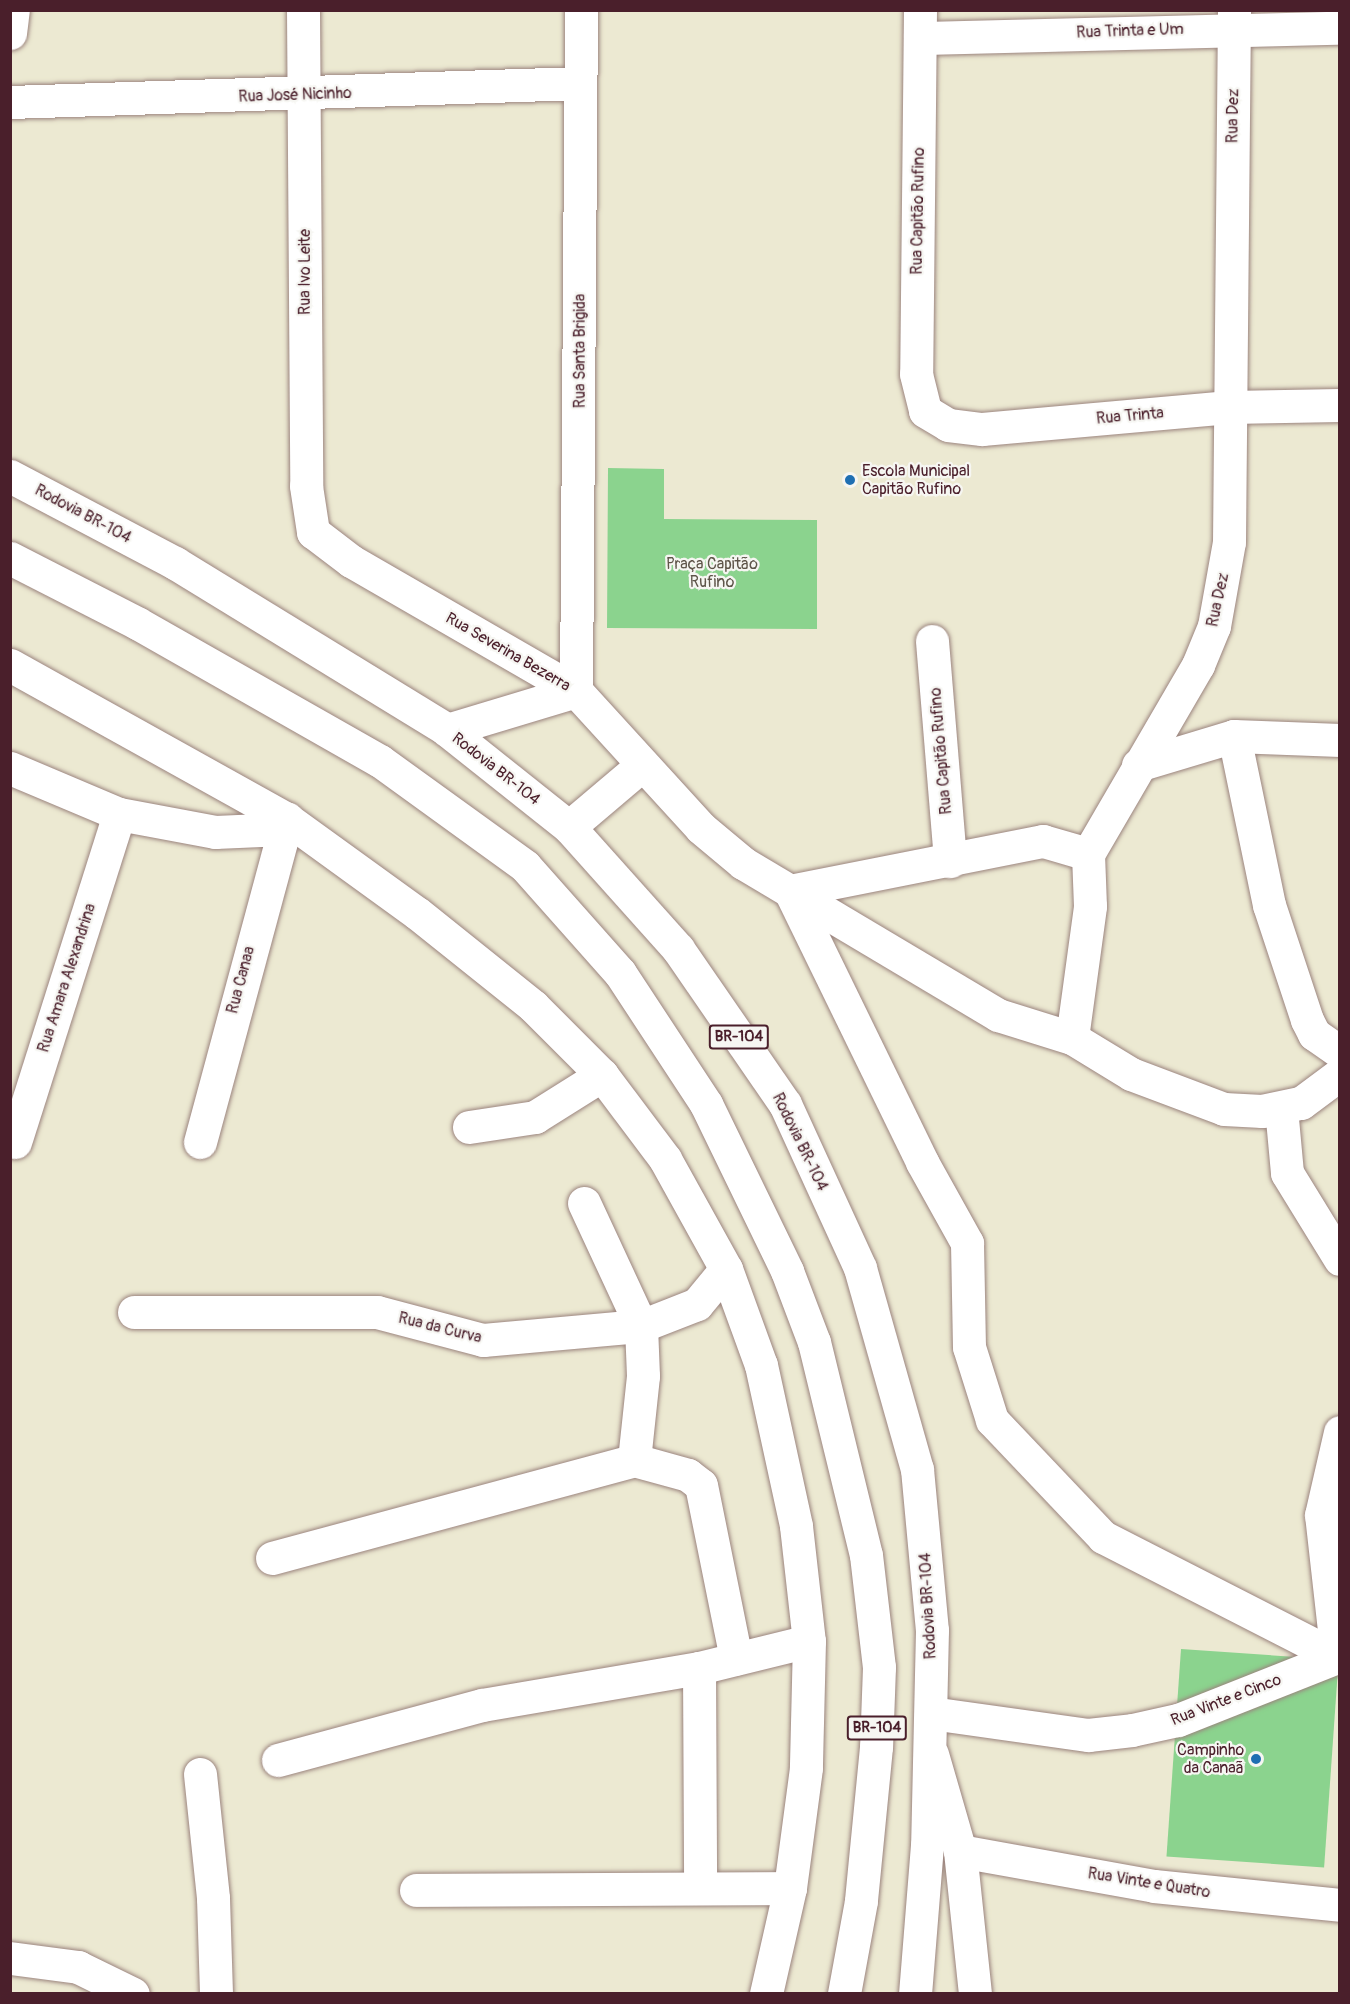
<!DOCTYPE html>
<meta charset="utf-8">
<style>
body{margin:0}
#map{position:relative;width:1350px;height:2004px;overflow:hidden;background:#ece9d2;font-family:Pangolin,sans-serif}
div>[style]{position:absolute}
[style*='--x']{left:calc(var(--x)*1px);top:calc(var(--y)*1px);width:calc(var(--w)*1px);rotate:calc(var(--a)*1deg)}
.green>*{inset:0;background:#8bd38e;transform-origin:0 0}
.roads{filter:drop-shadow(0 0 2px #9b847e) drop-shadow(0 0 2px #9b847e)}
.street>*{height:33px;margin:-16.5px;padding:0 16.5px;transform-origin:16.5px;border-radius:16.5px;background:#fff}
.highway>*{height:33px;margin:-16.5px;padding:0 16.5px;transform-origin:16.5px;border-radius:16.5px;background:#fff}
.dots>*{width:16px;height:16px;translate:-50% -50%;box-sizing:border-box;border:3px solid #f6f6f2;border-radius:50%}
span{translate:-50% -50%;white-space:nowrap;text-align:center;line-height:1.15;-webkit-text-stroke:4.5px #f6f6f2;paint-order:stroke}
.shield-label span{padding:2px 4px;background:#f6f6f2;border:2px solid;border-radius:4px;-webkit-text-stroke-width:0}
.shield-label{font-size:15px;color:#4a1f2b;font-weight:700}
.street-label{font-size:16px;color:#4a1f2b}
.poi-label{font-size:16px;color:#4a1f2b}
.left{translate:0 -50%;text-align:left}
.right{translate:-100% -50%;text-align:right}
.park-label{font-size:16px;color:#5e5549}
.frame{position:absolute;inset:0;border:12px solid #4a1f2b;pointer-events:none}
</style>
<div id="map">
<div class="green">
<div style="clip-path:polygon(608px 468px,664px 469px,664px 519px,817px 520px,817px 629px,607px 628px)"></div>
<div style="left:1181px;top:1649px;width:158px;height:208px;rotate:4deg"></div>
</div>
<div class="roads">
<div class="street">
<div style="--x:303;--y:10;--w:476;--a:89.6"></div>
<div style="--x:306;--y:486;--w:47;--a:81.3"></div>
<div style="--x:313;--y:532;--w:48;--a:37.3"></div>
<div style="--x:351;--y:561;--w:260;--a:30"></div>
<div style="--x:576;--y:691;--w:185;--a:47.6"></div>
<div style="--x:701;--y:828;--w:55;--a:39.8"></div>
<div style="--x:743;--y:863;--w:297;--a:30.8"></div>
<div style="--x:998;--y:1015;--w:77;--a:17.3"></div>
<div style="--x:1072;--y:1038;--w:69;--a:31.4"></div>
<div style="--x:1131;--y:1074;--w:99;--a:20.6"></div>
<div style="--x:1224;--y:1109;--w:38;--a:3"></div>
<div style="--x:1262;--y:1111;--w:40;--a:-12"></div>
<div style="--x:1301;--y:1103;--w:49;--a:-36.6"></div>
<div style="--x:920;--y:10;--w:364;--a:90.6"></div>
<div style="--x:916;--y:374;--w:38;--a:76"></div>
<div style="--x:925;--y:411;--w:27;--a:31"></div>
<div style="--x:948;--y:425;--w:34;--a:7"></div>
<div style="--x:982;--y:429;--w:248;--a:-5.1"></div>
<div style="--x:1229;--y:407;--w:111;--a:-1"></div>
<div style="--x:10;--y:33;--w:23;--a:-83"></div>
<div style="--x:920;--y:38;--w:420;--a:-1.4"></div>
<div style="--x:10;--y:102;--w:570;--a:-1.91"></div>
<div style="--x:932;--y:641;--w:221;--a:85.3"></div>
<div style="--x:447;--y:730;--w:135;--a:-16.8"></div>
<div style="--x:576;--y:691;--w:681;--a:-89.58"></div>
<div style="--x:1234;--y:736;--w:173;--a:78.3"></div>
<div style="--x:1269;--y:905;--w:121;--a:71.7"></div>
<div style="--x:1307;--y:1020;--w:16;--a:63"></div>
<div style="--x:1314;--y:1034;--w:32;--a:35"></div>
<div style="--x:1138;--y:765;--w:100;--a:-16.8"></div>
<div style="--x:1234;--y:736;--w:106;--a:2.2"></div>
<div style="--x:10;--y:768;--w:118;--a:22.9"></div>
<div style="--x:119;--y:814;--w:98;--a:10.6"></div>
<div style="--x:215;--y:832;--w:46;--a:-2.5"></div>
<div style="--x:261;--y:830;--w:28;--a:-23"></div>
<div style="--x:569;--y:827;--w:96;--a:-40.3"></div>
<div style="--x:790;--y:891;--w:258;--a:-11.2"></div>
<div style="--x:1043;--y:841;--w:47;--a:16.1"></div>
<div style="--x:1088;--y:854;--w:219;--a:-59.8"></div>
<div style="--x:1198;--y:665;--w:42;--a:-67.7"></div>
<div style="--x:1214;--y:626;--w:85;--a:-79.9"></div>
<div style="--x:1229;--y:542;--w:532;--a:-89.46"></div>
<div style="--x:790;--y:891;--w:301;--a:64"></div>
<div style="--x:922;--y:1162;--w:93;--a:60.9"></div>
<div style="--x:967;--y:1243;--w:104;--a:88.9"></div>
<div style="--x:969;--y:1347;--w:77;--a:72.5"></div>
<div style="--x:992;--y:1420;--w:161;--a:46.5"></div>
<div style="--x:1103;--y:1537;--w:263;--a:27.1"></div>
<div style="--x:1072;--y:1038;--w:133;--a:-82.2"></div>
<div style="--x:1090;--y:906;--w:52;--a:-92.2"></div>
<div style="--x:1281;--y:1108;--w:65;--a:84.7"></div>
<div style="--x:1287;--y:1173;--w:101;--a:58.4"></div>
<div style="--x:469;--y:1127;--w:67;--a:-8.6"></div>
<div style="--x:535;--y:1117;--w:79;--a:-32.1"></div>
<div style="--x:15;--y:1142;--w:344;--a:-72.4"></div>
<div style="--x:200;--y:1142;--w:335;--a:-74.9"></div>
<div style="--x:584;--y:1203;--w:136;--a:65.1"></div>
<div style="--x:641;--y:1326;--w:50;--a:87.7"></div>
<div style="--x:643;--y:1376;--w:84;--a:96.1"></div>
<div style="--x:634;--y:1460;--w:56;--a:15.5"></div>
<div style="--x:688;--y:1475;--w:16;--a:38"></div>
<div style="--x:701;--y:1485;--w:177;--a:78.6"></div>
<div style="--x:134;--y:1312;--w:243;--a:0"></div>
<div style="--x:377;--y:1312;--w:110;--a:14.8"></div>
<div style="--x:483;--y:1340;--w:159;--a:-5.1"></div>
<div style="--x:641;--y:1326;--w:60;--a:-21.4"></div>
<div style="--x:697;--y:1304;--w:45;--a:-50.4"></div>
<div style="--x:272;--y:1558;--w:375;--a:-15.1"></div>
<div style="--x:1337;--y:1657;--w:143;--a:-96.4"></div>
<div style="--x:1321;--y:1515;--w:85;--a:-77.1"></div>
<div style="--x:699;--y:1668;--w:220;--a:89.7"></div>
<div style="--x:931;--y:1713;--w:159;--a:8"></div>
<div style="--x:1088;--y:1735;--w:44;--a:-6.5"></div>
<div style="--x:1132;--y:1730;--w:47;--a:-12.3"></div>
<div style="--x:1178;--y:1720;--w:174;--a:-21.6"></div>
<div style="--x:932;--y:1754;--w:101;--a:73.9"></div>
<div style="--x:960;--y:1851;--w:144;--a:84"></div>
<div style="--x:278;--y:1760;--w:211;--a:-15.1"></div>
<div style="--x:482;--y:1705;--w:220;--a:-9.7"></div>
<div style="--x:699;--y:1668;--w:113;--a:-13.8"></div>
<div style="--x:200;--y:1774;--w:125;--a:84"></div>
<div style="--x:213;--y:1898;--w:96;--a:88.2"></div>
<div style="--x:960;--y:1851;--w:197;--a:10.2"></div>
<div style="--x:1154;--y:1886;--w:187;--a:5.8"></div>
<div style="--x:416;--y:1890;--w:374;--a:-0.3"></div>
<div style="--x:10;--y:1958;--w:69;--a:7.5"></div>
<div style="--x:78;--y:1967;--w:61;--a:26.1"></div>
</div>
<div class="highway">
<div style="--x:10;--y:476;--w:187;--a:27.8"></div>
<div style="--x:175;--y:563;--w:319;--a:31.5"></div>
<div style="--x:447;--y:730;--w:156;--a:38.5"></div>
<div style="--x:569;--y:827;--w:164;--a:48.2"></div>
<div style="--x:678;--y:949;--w:188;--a:55.4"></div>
<div style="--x:785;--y:1104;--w:180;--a:65.4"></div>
<div style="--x:860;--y:1268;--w:209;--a:74.2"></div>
<div style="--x:917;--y:1469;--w:162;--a:84.7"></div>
<div style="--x:932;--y:1630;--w:215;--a:91.3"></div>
<div style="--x:927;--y:1845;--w:149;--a:94.6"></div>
<div style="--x:10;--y:558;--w:143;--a:27.1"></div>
<div style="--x:137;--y:623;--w:279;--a:29.6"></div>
<div style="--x:380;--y:761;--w:179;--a:35.9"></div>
<div style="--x:525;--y:866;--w:143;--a:48.4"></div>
<div style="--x:620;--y:973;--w:157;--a:56.7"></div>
<div style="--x:706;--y:1104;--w:186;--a:64.1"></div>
<div style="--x:787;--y:1271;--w:76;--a:69.2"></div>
<div style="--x:814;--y:1342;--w:219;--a:76.3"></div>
<div style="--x:866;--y:1555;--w:113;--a:83.4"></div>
<div style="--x:879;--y:1667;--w:80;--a:92.1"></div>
<div style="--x:876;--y:1747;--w:155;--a:95.6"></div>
<div style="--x:861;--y:1901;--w:95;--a:100.4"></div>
<div style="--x:10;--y:665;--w:317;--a:29.1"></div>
<div style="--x:287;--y:819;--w:160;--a:35.9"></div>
<div style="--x:417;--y:913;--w:149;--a:38.7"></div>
<div style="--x:533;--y:1006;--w:98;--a:45"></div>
<div style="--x:602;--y:1075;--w:105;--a:53.1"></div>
<div style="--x:665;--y:1159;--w:126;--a:61"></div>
<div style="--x:726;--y:1269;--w:102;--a:70"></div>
<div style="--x:761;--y:1365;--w:165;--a:77.7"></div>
<div style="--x:796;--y:1526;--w:116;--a:83.6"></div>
<div style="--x:809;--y:1641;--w:127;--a:91.4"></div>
<div style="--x:806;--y:1768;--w:121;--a:97.6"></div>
<div style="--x:790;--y:1888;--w:109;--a:102.8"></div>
</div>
</div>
<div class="dots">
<div style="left:850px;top:480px;background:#1f6fb2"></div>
<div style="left:1256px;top:1759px;background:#1f6fb2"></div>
</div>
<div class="shield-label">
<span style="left:739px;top:1037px">BR-104</span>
<span style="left:877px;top:1728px">BR-104</span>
</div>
<div class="street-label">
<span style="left:1130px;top:31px;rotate:-2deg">Rua Trinta e Um</span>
<span style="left:295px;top:95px;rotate:-2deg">Rua José Nicinho</span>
<span style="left:1233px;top:116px;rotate:-89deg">Rua Dez</span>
<span style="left:918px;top:211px;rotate:-89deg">Rua Capitão Rufino</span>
<span style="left:305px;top:272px;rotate:-90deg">Rua Ivo Leite</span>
<span style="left:580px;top:351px;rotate:-90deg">Rua Santa Brigida</span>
<span style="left:1130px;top:416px;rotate:-5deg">Rua Trinta</span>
<span style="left:83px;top:514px;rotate:28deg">Rodovia BR-104</span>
<span style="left:1218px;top:600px;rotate:-78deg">Rua Dez</span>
<span style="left:508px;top:652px;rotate:30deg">Rua Severina Bezerra</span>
<span style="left:941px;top:751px;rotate:-95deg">Rua Capitão Rufino</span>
<span style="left:496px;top:769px;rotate:38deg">Rodovia BR-104</span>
<span style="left:67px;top:978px;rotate:-72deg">Rua Amara Alexandrina</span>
<span style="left:241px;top:980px;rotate:-75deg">Rua Canaa</span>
<span style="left:800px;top:1142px;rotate:64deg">Rodovia BR-104</span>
<span style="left:440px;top:1328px;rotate:14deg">Rua da Curva</span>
<span style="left:928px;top:1606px;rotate:-93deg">Rodovia BR-104</span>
<span style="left:1226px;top:1700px;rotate:-21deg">Rua Vinte e Cinco</span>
<span style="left:1149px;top:1883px;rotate:9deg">Rua Vinte e Quatro</span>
</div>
<div class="poi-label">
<span class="left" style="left:862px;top:480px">Escola Municipal<br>Capitão Rufino</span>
<span class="right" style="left:1244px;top:1759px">Campinho<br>da Canaã</span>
</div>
<div class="park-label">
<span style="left:712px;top:573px">Praça Capitão<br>Rufino</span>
</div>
<div class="frame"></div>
</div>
